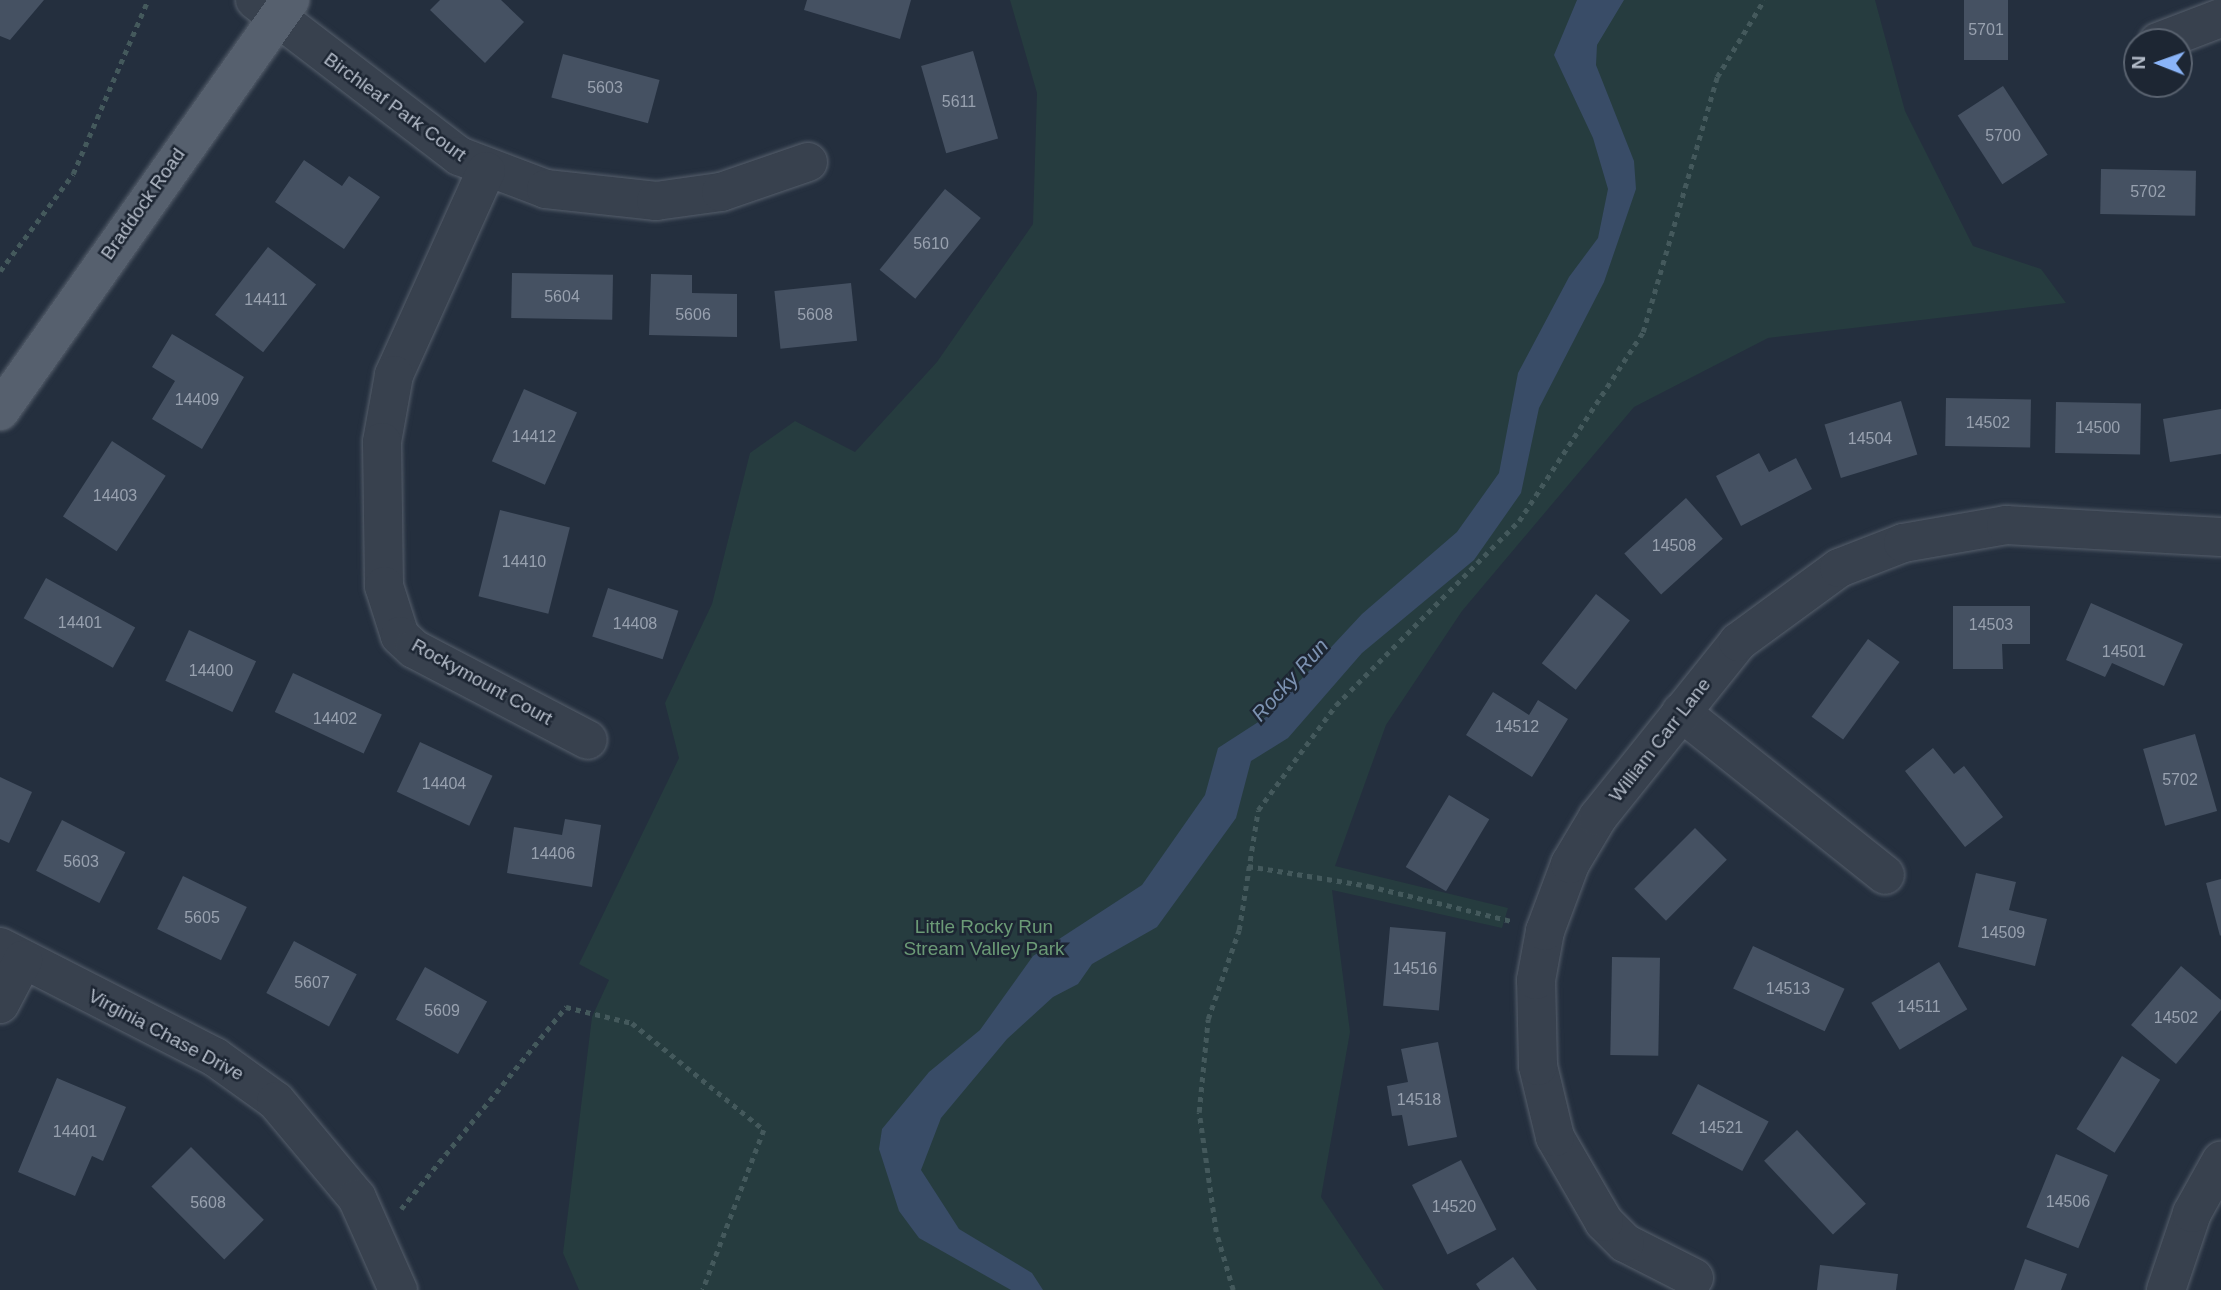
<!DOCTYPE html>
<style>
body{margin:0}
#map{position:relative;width:2221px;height:1290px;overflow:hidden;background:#242f3e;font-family:Arial,sans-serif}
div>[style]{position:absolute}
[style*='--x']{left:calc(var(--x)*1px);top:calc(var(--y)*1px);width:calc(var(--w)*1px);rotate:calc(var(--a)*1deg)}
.green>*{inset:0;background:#263c3f}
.water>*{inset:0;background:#394c67}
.building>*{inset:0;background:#455162;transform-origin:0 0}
.path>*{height:4.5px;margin-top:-2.25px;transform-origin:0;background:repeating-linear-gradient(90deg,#44595c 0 5px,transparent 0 10px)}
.roads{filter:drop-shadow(0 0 2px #565f6c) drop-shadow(0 0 2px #565f6c)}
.minor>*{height:38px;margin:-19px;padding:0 19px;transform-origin:19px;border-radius:19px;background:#38414e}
.major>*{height:38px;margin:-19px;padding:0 19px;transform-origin:19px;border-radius:19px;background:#56606e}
span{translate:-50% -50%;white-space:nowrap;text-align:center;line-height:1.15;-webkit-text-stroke:5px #1d2633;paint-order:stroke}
.number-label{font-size:16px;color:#98a1af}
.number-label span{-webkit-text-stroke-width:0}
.street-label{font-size:19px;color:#b4bcc9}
.park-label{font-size:19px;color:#6b9a76}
.water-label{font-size:21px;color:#7c92b1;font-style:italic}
.north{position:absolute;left:2123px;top:28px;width:70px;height:70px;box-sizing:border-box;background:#1d2633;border:2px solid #59626f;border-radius:50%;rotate:271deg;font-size:19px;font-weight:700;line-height:28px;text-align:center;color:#b4bcc9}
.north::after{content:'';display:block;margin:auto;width:24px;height:32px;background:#8ab4f8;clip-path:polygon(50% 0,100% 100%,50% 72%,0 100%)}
</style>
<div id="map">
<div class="green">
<div style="clip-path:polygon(1010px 0,1875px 0,1905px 111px,1973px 246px,2041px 269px,2066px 303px,1768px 338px,1634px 407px,1462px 611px,1386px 725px,1335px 866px,1508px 908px,1502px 928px,1332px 890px,1350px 1032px,1321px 1197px,1384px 1290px,579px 1290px,563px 1253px,592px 1017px,609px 980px,579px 964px,679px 758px,665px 703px,712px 604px,750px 453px,795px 421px,855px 452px,937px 362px,1033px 224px,1037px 93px)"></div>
</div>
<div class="water">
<div style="clip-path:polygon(1577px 0,1624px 0,1597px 45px,1596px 65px,1634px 161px,1636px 189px,1604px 282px,1539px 408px,1521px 493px,1474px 560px,1362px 653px,1288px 738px,1251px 761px,1236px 818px,1157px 927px,1092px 964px,1078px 984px,1053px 997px,1007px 1039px,941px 1118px,921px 1170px,959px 1229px,1032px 1273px,1043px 1290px,1011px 1290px,919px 1238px,899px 1211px,879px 1149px,882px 1129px,929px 1072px,980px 1030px,1033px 956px,1142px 885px,1205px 795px,1218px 748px,1266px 717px,1362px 614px,1457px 532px,1499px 473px,1518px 373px,1569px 277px,1598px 238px,1608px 189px,1593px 138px,1554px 55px)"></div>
</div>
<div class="building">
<div style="clip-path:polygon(0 0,44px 0,10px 40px,0 36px)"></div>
<div style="clip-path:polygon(440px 0,501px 0,524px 22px,485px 63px,430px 10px)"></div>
<div style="clip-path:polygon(807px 0,911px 0,900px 39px,804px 10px)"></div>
<div style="left:1964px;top:0;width:44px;height:60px"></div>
<div style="left:973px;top:51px;width:91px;height:54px;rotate:74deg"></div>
<div style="left:563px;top:54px;width:100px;height:45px;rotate:15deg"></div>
<div style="left:2003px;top:86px;width:82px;height:54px;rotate:57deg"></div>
<div style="clip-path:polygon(304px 160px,342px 186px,349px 176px,380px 197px,344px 249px,275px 202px)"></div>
<div style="left:2101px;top:169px;width:95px;height:45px;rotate:1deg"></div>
<div style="left:945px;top:189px;width:46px;height:104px;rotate:39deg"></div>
<div style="left:268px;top:247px;width:61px;height:86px;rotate:38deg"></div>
<div style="left:512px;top:273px;width:101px;height:45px;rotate:1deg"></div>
<div style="clip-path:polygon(651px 274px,692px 275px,692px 293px,737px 294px,737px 337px,649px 335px)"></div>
<div style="left:851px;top:283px;width:58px;height:77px;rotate:84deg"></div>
<div style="clip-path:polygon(172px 334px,244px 377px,202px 449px,152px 419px,175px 381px,152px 367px)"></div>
<div style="left:524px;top:389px;width:58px;height:79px;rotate:24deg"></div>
<div style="left:1946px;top:398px;width:85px;height:48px;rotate:1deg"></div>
<div style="left:1901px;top:401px;width:56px;height:80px;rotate:73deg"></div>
<div style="left:2056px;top:402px;width:85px;height:51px;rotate:1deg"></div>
<div style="clip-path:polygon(2221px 409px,2221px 454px,2170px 462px,2163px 419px)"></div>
<div style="left:112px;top:441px;width:64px;height:90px;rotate:33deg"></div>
<div style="clip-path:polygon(1759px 453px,1769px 472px,1796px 458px,1812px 489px,1741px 526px,1716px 476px)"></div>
<div style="left:1686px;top:498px;width:55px;height:83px;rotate:48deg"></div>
<div style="left:500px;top:510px;width:72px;height:89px;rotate:14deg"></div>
<div style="left:46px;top:578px;width:102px;height:46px;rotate:29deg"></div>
<div style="left:608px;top:588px;width:74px;height:51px;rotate:18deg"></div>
<div style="left:1596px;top:594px;width:43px;height:88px;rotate:38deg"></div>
<div style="clip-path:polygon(2091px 603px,2183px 644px,2164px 686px,2112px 663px,2105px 677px,2066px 660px)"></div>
<div style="clip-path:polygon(1953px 606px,2030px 606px,2030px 644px,2002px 644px,2003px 669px,1953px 669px)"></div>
<div style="left:189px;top:630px;width:74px;height:56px;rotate:25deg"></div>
<div style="left:1868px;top:639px;width:39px;height:96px;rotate:36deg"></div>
<div style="left:293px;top:673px;width:98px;height:43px;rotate:25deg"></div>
<div style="clip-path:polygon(1493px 692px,1529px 715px,1538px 700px,1568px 719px,1532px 777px,1466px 735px)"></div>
<div style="left:2195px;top:734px;width:80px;height:54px;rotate:74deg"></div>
<div style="left:420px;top:742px;width:80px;height:55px;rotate:25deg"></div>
<div style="clip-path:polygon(1933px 748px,1954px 774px,1964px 766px,2003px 817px,1965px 847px,1905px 771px)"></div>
<div style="clip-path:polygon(0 777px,32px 792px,9px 843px,0 839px)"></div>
<div style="left:1449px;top:795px;width:47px;height:84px;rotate:31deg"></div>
<div style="clip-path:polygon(565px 819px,601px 825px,592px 887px,507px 873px,514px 827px,562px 835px)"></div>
<div style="left:62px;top:820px;width:71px;height:57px;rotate:27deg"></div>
<div style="left:1695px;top:828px;width:45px;height:86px;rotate:45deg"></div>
<div style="clip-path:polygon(1976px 873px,2016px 882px,2009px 910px,2047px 919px,2035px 966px,1958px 947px)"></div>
<div style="left:183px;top:876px;width:71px;height:59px;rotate:26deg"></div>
<div style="clip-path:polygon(2221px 879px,2221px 935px,2220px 936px,2206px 883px)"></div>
<div style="left:1390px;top:927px;width:56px;height:79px;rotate:5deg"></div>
<div style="left:294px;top:941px;width:71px;height:59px;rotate:28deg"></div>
<div style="left:1753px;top:946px;width:101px;height:47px;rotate:25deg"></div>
<div style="left:1612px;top:957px;width:48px;height:98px;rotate:1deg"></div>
<div style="left:1939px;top:962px;width:55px;height:79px;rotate:59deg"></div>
<div style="clip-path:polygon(2181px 966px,2221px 1000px,2221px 1010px,2176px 1064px,2131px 1025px)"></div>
<div style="left:425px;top:967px;width:71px;height:60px;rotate:29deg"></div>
<div style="clip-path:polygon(1438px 1042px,1457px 1137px,1408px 1146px,1402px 1115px,1392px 1116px,1387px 1086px,1408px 1082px,1401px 1049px)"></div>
<div style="left:2122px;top:1056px;width:45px;height:86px;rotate:32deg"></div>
<div style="clip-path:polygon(57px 1078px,126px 1107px,103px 1161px,92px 1156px,75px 1196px,18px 1172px)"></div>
<div style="left:1698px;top:1084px;width:80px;height:56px;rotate:28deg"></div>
<div style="left:1797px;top:1130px;width:101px;height:45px;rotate:47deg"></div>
<div style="left:191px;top:1147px;width:103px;height:56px;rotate:45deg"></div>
<div style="left:2056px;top:1154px;width:56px;height:79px;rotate:22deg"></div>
<div style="left:1461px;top:1160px;width:78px;height:55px;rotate:63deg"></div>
<div style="clip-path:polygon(1513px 1257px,1537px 1290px,1480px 1290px,1476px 1284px)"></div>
<div style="clip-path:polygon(2025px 1259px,2067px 1274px,2061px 1290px,2014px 1290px)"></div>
<div style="clip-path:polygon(1820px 1265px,1898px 1274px,1896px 1290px,1817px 1290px)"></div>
</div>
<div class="path">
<div style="--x:0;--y:271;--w:121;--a:-53"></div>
<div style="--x:73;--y:174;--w:189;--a:-66.7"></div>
<div style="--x:1248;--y:866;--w:123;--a:9.4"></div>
<div style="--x:1369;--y:886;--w:146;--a:13.8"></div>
<div style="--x:401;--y:1209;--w:261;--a:-50.8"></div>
<div style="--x:566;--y:1007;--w:68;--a:13.6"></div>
<div style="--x:632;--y:1023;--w:170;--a:39"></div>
<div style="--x:764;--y:1130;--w:171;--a:110.9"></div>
<div style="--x:1233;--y:1290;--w:60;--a:-106.3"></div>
<div style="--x:1216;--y:1232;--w:121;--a:-98.1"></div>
<div style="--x:1199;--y:1112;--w:93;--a:-84.5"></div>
<div style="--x:1208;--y:1019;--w:94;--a:-70.8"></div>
<div style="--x:1239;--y:930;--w:121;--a:-81"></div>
<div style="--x:1258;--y:810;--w:131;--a:-53.4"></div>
<div style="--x:1336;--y:705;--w:260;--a:-45.2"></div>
<div style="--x:1519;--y:521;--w:226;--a:-56.7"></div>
<div style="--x:1643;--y:332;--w:266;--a:-73.8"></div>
<div style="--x:1717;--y:77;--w:90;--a:-58.6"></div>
</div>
<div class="roads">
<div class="minor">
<div style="--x:255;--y:0;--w:257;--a:37.4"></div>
<div style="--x:459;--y:156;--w:93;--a:20.8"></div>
<div style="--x:546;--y:189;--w:111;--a:6.2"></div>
<div style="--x:656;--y:201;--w:66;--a:-7.9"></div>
<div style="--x:721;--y:192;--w:92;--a:-19"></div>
<div style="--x:2158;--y:42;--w:67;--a:-20.9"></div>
<div style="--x:486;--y:171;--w:224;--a:114.3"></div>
<div style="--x:394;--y:375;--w:68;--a:100.2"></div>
<div style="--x:382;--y:442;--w:144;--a:89.2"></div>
<div style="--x:384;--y:586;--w:52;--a:72.3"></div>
<div style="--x:400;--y:636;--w:19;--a:43"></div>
<div style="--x:414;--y:649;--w:196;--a:27.6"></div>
<div style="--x:1681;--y:712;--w:261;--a:38.6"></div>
<div style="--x:0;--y:947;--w:242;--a:27.1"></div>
<div style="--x:215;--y:1057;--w:75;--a:35.8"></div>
<div style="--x:276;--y:1101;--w:126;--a:50.1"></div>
<div style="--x:357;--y:1198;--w:101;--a:66"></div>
<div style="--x:0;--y:1004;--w:50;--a:-62.4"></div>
<div style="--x:1694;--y:1278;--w:77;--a:-153.1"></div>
<div style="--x:1625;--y:1243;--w:30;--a:-135"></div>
<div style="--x:1604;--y:1222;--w:98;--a:-120"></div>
<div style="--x:1555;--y:1137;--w:73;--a:-103.5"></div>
<div style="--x:1538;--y:1066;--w:86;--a:-91.3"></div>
<div style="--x:1536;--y:980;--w:50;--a:-79.6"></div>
<div style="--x:1545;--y:931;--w:72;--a:-69.5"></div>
<div style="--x:1570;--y:864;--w:55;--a:-59.2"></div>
<div style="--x:1598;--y:817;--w:224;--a:-51.3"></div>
<div style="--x:1738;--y:642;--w:125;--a:-36.2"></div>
<div style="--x:1839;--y:568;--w:69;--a:-21.3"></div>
<div style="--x:1903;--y:543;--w:105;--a:-9.9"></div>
<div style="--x:2006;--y:525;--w:215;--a:3.2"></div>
<div style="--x:2166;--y:1290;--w:81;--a:-71.3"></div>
<div style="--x:2192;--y:1213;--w:60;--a:-60.9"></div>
</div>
<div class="major">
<div style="--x:0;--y:411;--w:503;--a:-54.79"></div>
</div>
</div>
<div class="number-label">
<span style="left:1986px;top:30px">5701</span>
<span style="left:605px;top:88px">5603</span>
<span style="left:959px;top:102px">5611</span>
<span style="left:2003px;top:136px">5700</span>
<span style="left:2148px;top:192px">5702</span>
<span style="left:931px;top:244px">5610</span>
<span style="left:562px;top:297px">5604</span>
<span style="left:266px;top:300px">14411</span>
<span style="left:693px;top:315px">5606</span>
<span style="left:815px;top:315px">5608</span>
<span style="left:197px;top:400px">14409</span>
<span style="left:1988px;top:423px">14502</span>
<span style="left:2098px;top:428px">14500</span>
<span style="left:534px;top:437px">14412</span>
<span style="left:1870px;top:439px">14504</span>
<span style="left:115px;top:496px">14403</span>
<span style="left:1674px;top:546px">14508</span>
<span style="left:524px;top:562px">14410</span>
<span style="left:80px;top:623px">14401</span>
<span style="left:635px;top:624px">14408</span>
<span style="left:1991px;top:625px">14503</span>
<span style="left:2124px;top:652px">14501</span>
<span style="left:211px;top:671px">14400</span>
<span style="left:335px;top:719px">14402</span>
<span style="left:1517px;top:727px">14512</span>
<span style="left:2180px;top:780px">5702</span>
<span style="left:444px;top:784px">14404</span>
<span style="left:553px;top:854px">14406</span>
<span style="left:81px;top:862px">5603</span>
<span style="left:202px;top:918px">5605</span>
<span style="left:2003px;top:933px">14509</span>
<span style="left:1415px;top:969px">14516</span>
<span style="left:312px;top:983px">5607</span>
<span style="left:1788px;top:989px">14513</span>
<span style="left:1919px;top:1007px">14511</span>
<span style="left:442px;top:1011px">5609</span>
<span style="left:2176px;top:1018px">14502</span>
<span style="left:1419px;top:1100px">14518</span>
<span style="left:1721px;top:1128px">14521</span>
<span style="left:75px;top:1132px">14401</span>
<span style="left:2068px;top:1202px">14506</span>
<span style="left:208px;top:1203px">5608</span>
<span style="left:1454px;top:1207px">14520</span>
</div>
<div class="street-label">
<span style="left:395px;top:107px;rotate:36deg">Birchleaf Park Court</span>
<span style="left:143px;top:204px;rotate:-55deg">Braddock Road</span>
<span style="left:482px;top:682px;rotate:29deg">Rockymount Court</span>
<span style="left:1660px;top:740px;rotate:-52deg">William Carr Lane</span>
<span style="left:166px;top:1035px;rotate:28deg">Virginia Chase Drive</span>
</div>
<div class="park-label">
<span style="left:984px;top:938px">Little Rocky Run<br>Stream Valley Park</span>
</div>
<div class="water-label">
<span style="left:1290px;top:680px;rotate:-48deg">Rocky Run</span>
</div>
<div class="north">N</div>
</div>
